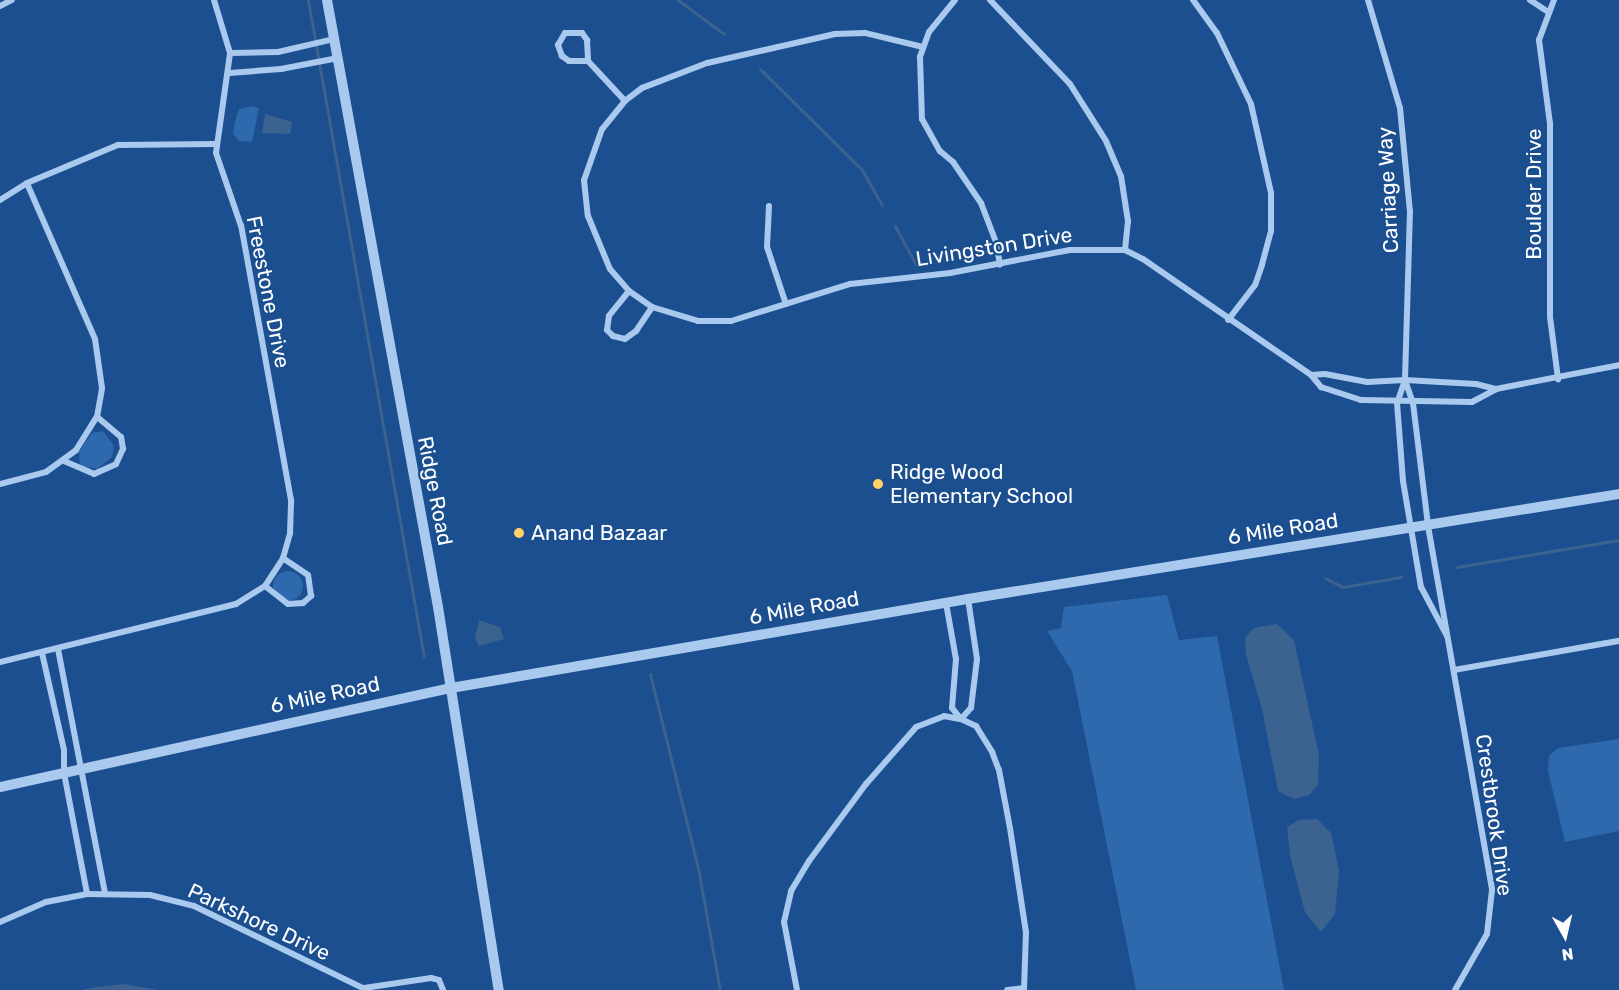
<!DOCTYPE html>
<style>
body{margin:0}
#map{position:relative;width:1619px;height:990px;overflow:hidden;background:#1b4f8f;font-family:Rubik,sans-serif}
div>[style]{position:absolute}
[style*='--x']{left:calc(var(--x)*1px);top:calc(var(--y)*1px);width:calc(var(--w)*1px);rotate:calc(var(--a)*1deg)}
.green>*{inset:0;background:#2e69ad}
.round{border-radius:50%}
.water>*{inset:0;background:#3c6290}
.stream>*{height:3px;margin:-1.5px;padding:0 1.5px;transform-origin:1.5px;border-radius:1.5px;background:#3c6290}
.minor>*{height:6px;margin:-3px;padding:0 3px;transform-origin:3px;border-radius:3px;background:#a9c9ee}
.tertiary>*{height:10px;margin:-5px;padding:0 5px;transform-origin:5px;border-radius:5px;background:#a9c9ee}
.dots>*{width:16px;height:16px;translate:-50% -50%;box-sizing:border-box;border:3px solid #1b4f8f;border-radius:50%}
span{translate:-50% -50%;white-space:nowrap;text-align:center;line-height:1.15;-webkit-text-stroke:4.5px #1b4f8f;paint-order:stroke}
.street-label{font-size:21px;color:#fff}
.poi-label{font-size:21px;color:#fff}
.left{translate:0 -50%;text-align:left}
.north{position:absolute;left:1535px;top:906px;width:60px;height:60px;-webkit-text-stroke:4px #1b4f8f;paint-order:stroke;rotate:172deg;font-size:16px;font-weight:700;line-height:24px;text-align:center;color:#fff}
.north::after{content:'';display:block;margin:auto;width:21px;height:27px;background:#fff;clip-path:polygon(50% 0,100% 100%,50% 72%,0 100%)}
</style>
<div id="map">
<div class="green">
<div style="clip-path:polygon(251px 106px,259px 108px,252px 142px,239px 141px,233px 134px,235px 121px,239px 109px)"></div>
<div style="clip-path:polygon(103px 431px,114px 446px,112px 457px,97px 469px,80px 466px,79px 451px,92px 433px)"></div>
<div class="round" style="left:273px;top:571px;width:30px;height:30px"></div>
<div style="clip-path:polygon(1167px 595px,1179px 640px,1217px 636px,1284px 990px,1136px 990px,1072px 671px,1047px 631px,1061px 628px,1064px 607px)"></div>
<div style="clip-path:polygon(1619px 739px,1619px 831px,1565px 842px,1548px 771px,1549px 756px,1558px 748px)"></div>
</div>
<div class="water">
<div style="clip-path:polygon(265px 114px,292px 122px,290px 134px,262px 133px)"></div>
<div style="clip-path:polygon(479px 620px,500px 627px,504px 639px,479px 646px,475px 638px)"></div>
<div style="clip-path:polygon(1277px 624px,1294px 640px,1319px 756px,1318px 785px,1309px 795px,1294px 799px,1278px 791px,1262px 709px,1246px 655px,1245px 637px,1254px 628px)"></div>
<div style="clip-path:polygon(1317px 819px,1331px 833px,1339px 871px,1335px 914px,1321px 932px,1305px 912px,1290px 856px,1287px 827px,1299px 820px)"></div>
<div style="clip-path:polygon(123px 984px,159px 990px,81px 990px,96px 987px)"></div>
</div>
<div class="stream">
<div style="--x:308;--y:0;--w:667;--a:79.99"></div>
<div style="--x:678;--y:0;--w:57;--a:36.5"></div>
<div style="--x:760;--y:69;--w:144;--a:44.7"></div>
<div style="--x:862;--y:170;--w:40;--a:60.3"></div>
<div style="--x:895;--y:226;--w:44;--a:61.7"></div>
<div style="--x:1457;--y:567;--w:164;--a:-9.5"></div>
<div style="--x:1325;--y:578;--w:20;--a:27"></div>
<div style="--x:1343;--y:587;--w:59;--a:-9.8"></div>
<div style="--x:650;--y:674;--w:200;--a:76.1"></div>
<div style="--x:698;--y:868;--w:124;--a:79.8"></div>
</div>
<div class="minor">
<div style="--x:955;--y:0;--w:41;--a:129.1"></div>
<div style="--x:929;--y:32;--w:27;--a:110"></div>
<div style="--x:920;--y:57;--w:62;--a:88.2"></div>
<div style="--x:922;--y:119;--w:37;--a:61"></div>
<div style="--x:940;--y:151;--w:17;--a:40"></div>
<div style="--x:953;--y:162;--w:50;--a:55.7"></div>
<div style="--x:981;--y:203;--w:42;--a:69"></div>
<div style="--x:996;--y:242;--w:23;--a:80"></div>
<div style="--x:990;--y:0;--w:116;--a:46.4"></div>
<div style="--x:1070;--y:84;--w:67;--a:57.7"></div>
<div style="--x:1106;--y:141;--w:38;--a:67"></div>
<div style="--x:1121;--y:176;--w:46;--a:81.2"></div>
<div style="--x:1128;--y:221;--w:29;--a:96"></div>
<div style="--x:1193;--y:0;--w:41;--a:54"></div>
<div style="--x:1217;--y:33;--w:79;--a:64.4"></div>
<div style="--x:1251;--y:104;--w:91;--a:77.3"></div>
<div style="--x:1271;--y:193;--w:38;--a:90"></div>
<div style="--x:1271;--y:231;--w:35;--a:105"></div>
<div style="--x:1262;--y:265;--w:21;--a:109"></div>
<div style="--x:1255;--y:285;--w:44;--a:127.6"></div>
<div style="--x:1368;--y:0;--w:113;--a:73.5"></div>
<div style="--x:1400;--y:108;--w:103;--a:84.5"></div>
<div style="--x:1410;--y:211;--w:169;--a:91.7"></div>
<div style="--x:1405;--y:380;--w:24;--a:109"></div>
<div style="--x:1397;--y:403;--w:78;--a:85.6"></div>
<div style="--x:1403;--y:481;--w:108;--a:80.4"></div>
<div style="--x:1421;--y:587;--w:55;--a:62"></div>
<div style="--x:1530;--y:0;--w:20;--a:33"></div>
<div style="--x:1554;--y:0;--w:43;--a:110.6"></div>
<div style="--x:1539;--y:40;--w:84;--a:82.5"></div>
<div style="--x:1550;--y:123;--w:194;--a:90"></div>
<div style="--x:1550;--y:317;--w:63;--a:82.6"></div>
<div style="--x:0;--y:6;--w:13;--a:-27"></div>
<div style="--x:923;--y:47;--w:60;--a:-166.4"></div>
<div style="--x:865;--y:33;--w:30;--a:178"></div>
<div style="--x:835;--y:34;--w:131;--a:167.2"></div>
<div style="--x:707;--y:63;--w:70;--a:159"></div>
<div style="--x:642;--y:88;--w:21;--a:143"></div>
<div style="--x:625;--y:101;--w:36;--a:129"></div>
<div style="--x:602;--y:129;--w:54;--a:109.4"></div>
<div style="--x:584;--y:180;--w:36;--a:84"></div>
<div style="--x:588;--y:216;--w:57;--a:67.5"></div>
<div style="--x:610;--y:269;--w:29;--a:49"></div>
<div style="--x:629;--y:291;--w:28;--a:35"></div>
<div style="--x:652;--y:307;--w:48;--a:16.9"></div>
<div style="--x:698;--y:321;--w:33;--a:0"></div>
<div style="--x:731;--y:321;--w:125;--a:-17.3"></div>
<div style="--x:850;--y:284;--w:101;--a:-6.3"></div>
<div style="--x:950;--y:273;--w:122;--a:-10.9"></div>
<div style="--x:1070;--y:250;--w:55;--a:0"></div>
<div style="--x:1125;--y:250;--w:20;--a:27"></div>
<div style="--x:1143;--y:259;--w:204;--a:34.6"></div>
<div style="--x:1311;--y:375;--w:16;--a:50"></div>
<div style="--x:1321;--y:387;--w:42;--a:18"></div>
<div style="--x:1361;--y:400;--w:111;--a:1"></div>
<div style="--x:1472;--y:402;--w:27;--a:-28"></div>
<div style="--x:1496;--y:389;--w:125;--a:-11"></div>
<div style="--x:230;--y:53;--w:48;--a:-1.2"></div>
<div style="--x:278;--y:52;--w:57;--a:-13.1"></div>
<div style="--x:588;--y:61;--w:19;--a:180"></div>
<div style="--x:569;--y:61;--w:9;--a:-144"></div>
<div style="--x:562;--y:56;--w:12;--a:-110"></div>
<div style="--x:558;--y:45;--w:14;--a:-60"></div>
<div style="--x:565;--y:33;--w:17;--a:0"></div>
<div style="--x:582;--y:33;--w:9;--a:54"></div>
<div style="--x:587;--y:40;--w:21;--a:87"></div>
<div style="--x:588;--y:61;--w:54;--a:47.2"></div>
<div style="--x:230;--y:73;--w:51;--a:-4.5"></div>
<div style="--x:281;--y:69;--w:58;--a:-10.9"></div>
<div style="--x:0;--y:200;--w:32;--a:-32"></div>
<div style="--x:27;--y:183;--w:99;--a:-22.7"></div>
<div style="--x:118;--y:145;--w:98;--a:-0.6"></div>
<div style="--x:769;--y:206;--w:41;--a:92.8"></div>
<div style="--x:767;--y:247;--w:60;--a:71.6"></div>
<div style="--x:629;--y:291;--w:32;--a:129"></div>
<div style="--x:609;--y:316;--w:14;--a:98"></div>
<div style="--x:607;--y:330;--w:8;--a:45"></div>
<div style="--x:613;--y:336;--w:12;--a:14"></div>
<div style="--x:625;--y:339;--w:14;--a:-36"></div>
<div style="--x:636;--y:331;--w:29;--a:-56"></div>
<div style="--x:1311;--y:375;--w:14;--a:-4"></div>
<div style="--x:1325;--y:374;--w:43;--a:10.8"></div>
<div style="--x:1367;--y:382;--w:38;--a:-3"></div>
<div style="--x:1405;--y:380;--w:71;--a:3.2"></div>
<div style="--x:1476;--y:384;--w:21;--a:14"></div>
<div style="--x:1405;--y:380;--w:24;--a:71"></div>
<div style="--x:1413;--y:403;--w:124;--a:83"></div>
<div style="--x:1428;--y:526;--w:370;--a:80"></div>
<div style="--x:1492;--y:890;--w:44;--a:96.5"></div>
<div style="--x:1487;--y:934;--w:64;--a:119.7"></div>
<div style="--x:64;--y:461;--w:33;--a:23"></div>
<div style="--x:94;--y:474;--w:24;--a:-24"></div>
<div style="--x:116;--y:464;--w:17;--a:-65"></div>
<div style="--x:123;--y:449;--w:12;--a:-99"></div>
<div style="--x:121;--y:437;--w:31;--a:-140"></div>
<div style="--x:0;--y:484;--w:48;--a:-14.6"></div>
<div style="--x:46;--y:472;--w:37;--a:-36"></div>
<div style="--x:76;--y:450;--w:39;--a:-58"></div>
<div style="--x:97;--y:417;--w:29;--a:-80"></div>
<div style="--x:102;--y:388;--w:49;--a:-98.1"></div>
<div style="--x:95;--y:339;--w:170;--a:-113.6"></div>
<div style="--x:265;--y:586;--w:29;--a:38"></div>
<div style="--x:288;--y:604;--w:15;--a:-4"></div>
<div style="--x:303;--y:603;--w:11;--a:-41"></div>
<div style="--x:311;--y:596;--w:21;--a:-98"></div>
<div style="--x:308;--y:575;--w:30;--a:-146"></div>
<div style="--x:946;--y:603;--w:57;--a:79.9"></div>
<div style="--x:956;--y:659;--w:49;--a:94.7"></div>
<div style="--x:952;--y:708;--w:14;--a:51"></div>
<div style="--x:961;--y:719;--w:17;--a:25"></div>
<div style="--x:976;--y:726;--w:31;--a:58"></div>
<div style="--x:992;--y:752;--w:19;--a:69"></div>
<div style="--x:999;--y:770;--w:59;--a:79.3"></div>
<div style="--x:1010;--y:828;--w:105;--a:81.3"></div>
<div style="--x:1026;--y:932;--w:56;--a:92"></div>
<div style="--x:1024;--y:988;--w:17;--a:173"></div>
<div style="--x:58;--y:649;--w:248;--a:79.1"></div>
<div style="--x:42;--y:653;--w:99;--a:77.2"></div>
<div style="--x:64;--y:750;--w:23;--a:90"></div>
<div style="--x:64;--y:773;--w:123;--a:79.2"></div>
<div style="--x:0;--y:662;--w:243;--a:-13.8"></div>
<div style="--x:236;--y:604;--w:34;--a:-32"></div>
<div style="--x:265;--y:586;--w:33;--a:-57"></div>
<div style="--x:283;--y:558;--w:26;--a:-74"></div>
<div style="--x:290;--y:533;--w:33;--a:-88"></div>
<div style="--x:291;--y:500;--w:279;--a:-100.3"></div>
<div style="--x:241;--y:226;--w:77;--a:-108.9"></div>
<div style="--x:216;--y:153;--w:101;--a:-82"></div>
<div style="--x:230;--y:53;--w:55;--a:-106.8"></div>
<div style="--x:1454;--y:670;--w:168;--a:-10"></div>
<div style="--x:961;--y:719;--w:15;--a:-48"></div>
<div style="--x:971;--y:708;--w:49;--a:-83"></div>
<div style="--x:977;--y:659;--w:61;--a:-98.5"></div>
<div style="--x:0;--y:922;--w:50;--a:-23.5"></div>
<div style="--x:46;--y:902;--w:42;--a:-11"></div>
<div style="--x:87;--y:894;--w:63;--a:0.9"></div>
<div style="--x:150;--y:895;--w:45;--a:14"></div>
<div style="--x:194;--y:906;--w:192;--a:25.9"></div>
<div style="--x:364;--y:988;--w:68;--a:-8.5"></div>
<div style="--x:431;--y:978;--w:8;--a:14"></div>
<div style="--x:439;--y:980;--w:11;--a:68"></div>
<div style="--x:797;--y:990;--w:69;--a:-100.8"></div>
<div style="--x:784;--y:922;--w:32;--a:-77"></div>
<div style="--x:791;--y:891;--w:35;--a:-59"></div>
<div style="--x:809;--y:861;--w:96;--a:-53.5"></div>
<div style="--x:866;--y:784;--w:76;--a:-48.7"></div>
<div style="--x:916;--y:727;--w:30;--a:-21"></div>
<div style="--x:944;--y:716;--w:16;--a:11"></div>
</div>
<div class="tertiary">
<div style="--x:327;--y:0;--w:617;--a:79.64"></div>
<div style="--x:438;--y:607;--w:388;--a:81"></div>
<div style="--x:0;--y:787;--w:462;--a:-12.4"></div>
<div style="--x:451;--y:688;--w:525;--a:-9.77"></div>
<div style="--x:968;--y:599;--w:659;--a:-9.16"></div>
</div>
<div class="dots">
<div style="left:878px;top:484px;background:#ffd166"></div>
<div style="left:519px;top:533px;background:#ffd166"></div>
</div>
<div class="street-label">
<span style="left:1388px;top:190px;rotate:-93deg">Carriage Way</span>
<span style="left:1534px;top:194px;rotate:-90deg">Boulder Drive</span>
<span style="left:994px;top:247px;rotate:-9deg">Livingston Drive</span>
<span style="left:268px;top:292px;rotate:79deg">Freestone Drive</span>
<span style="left:435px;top:491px;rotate:79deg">Ridge Road</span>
<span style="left:1283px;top:529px;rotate:-9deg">6 Mile Road</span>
<span style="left:804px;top:608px;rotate:-10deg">6 Mile Road</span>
<span style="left:325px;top:695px;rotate:-12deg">6 Mile Road</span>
<span style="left:1494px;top:815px;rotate:82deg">Crestbrook Drive</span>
<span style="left:259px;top:922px;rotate:25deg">Parkshore Drive</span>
</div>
<div class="poi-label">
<span class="left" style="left:890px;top:484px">Ridge Wood<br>Elementary School</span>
<span class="left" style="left:531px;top:533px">Anand Bazaar</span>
</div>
<div class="north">N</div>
</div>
